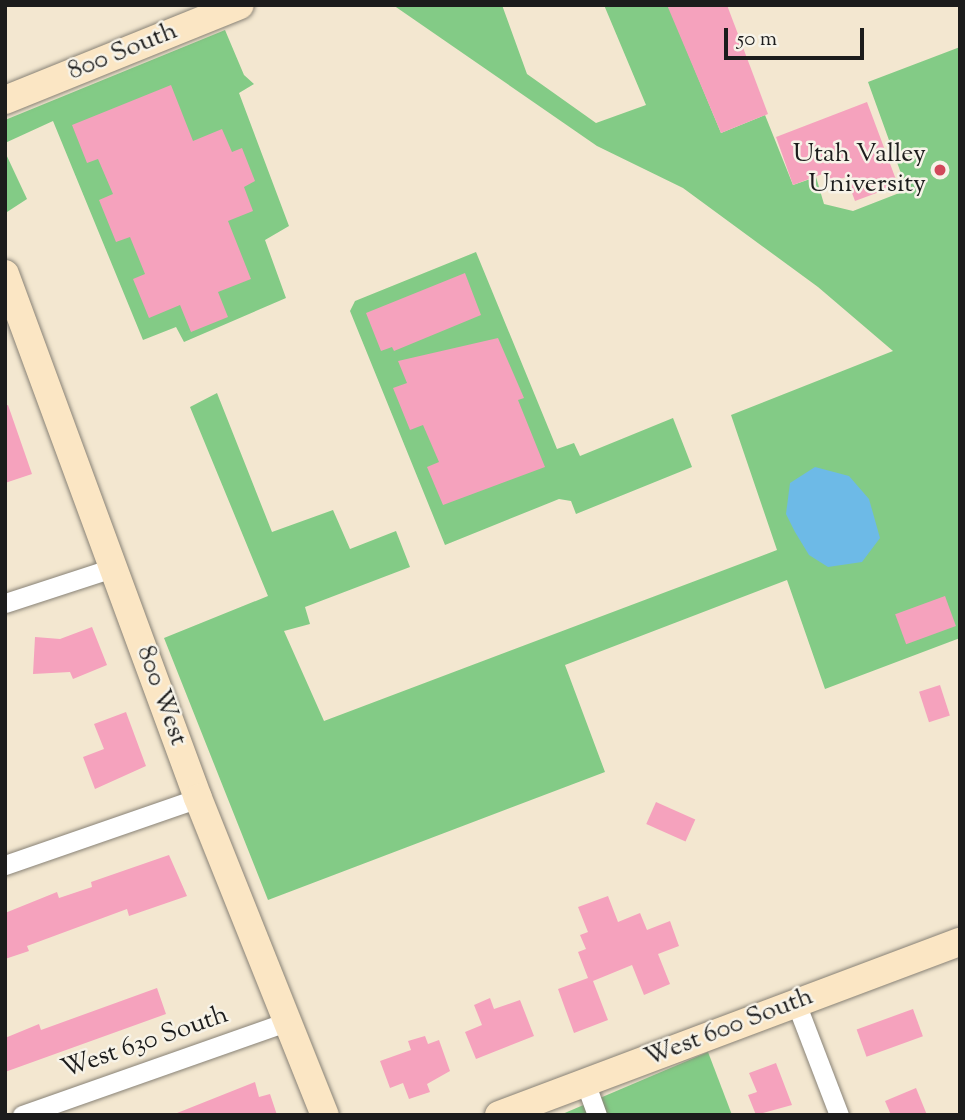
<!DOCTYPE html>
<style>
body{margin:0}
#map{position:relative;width:965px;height:1120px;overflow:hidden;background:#f3e7d0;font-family:"Sorts Mill Goudy",serif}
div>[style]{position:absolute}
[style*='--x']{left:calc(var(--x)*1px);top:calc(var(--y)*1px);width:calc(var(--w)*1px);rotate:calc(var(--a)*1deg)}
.green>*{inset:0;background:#83cb86}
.water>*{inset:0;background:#6dbae7}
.building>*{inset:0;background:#f5a2bd;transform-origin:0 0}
.roads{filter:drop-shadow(0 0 2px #888276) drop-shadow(0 0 2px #888276)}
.street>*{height:19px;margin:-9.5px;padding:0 9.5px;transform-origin:9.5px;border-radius:9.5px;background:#fff}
.secondary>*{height:28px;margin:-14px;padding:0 14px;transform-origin:14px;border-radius:14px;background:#fbe6c4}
.dots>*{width:19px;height:19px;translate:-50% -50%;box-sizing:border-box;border:4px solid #f7f3e8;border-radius:50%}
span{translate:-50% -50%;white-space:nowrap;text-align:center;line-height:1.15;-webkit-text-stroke:5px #f7f3e8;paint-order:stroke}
.street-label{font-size:26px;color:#1c1c1c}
.poi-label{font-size:26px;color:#1c1c1c}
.right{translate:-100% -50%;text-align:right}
.frame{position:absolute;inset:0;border:7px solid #1c1c1c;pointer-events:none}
.scale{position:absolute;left:724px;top:28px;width:140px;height:32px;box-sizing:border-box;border:4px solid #1c1c1c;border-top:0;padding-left:9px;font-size:21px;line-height:24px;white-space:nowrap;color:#1c1c1c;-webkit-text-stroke:5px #f7f3e8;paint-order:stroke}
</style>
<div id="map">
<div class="green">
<div style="clip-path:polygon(393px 5px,502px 5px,527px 74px,596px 123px,646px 105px,604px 5px,668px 5px,721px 133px,765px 115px,793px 185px,816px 177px,824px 204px,853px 211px,907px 190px,868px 82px,960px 47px,960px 638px,825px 689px,787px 580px,565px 665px,605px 772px,268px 900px,164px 638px,268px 596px,190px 407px,217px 393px,272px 532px,333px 510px,350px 549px,396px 531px,410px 567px,305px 607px,310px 624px,284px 631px,324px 721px,777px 550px,731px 415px,893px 351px,818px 287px,683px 188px,597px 146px)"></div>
<div style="clip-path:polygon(225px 30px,244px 75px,254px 84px,239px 93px,289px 226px,265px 240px,286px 298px,184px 342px,176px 327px,143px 340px,53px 121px,5px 143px,5px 120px)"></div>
<div style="clip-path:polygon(5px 152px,27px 199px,7px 212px,5px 208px)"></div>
<div style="clip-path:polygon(476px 252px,557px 449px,574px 443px,580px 456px,673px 418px,692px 467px,576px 514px,571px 501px,559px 499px,445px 545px,350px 311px,355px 301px)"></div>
<div style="clip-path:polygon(708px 1052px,732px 1115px,560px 1115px)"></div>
</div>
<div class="water">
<div style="clip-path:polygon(815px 467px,849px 476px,869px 499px,880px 538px,862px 562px,828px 567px,809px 555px,795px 532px,786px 514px,790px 483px)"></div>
</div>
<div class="building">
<div style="clip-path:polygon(667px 5px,727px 5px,768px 114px,721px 133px)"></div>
<div style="clip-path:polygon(171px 85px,193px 141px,222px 129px,232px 152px,242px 148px,255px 181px,244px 187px,253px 211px,228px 221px,251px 279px,218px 292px,228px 317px,191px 332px,180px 305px,149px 318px,133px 279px,145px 274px,130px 237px,116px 242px,99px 200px,113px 194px,98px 159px,87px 163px,72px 125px)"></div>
<div style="clip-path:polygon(867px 102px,898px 185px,855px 201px,846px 177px,828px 183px,825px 173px,793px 185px,776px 137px)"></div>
<div style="clip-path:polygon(465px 273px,481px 315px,394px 351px,392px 347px,381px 351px,366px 313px)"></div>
<div style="clip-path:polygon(498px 338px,524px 398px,518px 400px,545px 467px,443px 505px,427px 467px,439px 462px,423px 425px,410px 430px,393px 388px,407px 383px,398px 361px)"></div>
<div style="clip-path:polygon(8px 405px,32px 474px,5px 483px,5px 406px)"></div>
<div style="left:945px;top:596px;width:32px;height:53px;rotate:70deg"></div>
<div style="clip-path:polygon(92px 627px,107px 665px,73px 679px,70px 672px,33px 674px,35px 637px,60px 639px)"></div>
<div style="left:940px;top:685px;width:32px;height:22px;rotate:72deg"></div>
<div style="clip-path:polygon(126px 712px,146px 766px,95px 789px,83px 757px,104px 749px,94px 724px)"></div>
<div style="left:656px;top:802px;width:43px;height:24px;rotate:24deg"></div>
<div style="clip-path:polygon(169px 855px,187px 896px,129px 916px,127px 909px,27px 946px,29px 951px,5px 959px,5px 913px,57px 892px,59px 898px,92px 887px,91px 882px)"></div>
<div style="clip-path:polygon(608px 896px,618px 922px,640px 913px,647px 930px,670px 921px,679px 946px,658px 954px,670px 984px,644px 995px,632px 965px,593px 981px,608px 1020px,574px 1033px,558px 989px,588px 978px,578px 952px,586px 949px,580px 935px,588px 932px,578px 907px)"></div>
<div style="clip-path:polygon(157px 988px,166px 1014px,5px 1072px,5px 1038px,39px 1024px,41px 1030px)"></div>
<div style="clip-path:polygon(490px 998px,494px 1009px,520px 1000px,534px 1036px,476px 1059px,465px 1032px,482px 1025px,474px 1005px)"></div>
<div style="left:913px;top:1009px;width:29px;height:60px;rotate:70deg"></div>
<div style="clip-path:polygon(425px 1036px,428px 1044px,439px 1040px,450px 1071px,427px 1084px,430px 1092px,409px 1099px,403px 1083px,390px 1088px,380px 1061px,411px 1050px,408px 1041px)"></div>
<div style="clip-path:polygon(776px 1063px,792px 1105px,756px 1115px,748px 1095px,757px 1092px,749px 1073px)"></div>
<div style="clip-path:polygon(255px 1082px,259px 1097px,270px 1094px,277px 1115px,172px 1115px)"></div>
<div style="clip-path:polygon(916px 1088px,927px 1115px,891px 1115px,885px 1101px)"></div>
</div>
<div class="roads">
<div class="street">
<div style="--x:5;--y:603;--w:114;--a:-18"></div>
<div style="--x:5;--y:865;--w:204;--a:-19.1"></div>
<div style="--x:796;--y:1003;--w:120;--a:69"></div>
<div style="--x:585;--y:1082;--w:35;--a:70"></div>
<div style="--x:22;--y:1115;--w:280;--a:-19.4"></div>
</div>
<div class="secondary">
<div style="--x:5;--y:100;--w:253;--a:-22"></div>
<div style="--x:5;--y:274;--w:558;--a:69.78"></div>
<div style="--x:198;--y:798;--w:341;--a:68.2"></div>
<div style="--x:499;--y:1115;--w:492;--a:-20.6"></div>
</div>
</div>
<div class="dots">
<div style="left:940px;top:170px;background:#d1495b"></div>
</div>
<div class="street-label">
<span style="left:123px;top:52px;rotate:-22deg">800 South</span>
<span style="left:161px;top:696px;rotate:70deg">800 West</span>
<span style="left:729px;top:1028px;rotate:-21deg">West 600 South</span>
<span style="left:145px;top:1043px;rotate:-19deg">West 630 South</span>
</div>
<div class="poi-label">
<span class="right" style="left:926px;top:170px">Utah Valley<br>University</span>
</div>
<div class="frame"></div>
<div class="scale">50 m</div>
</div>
